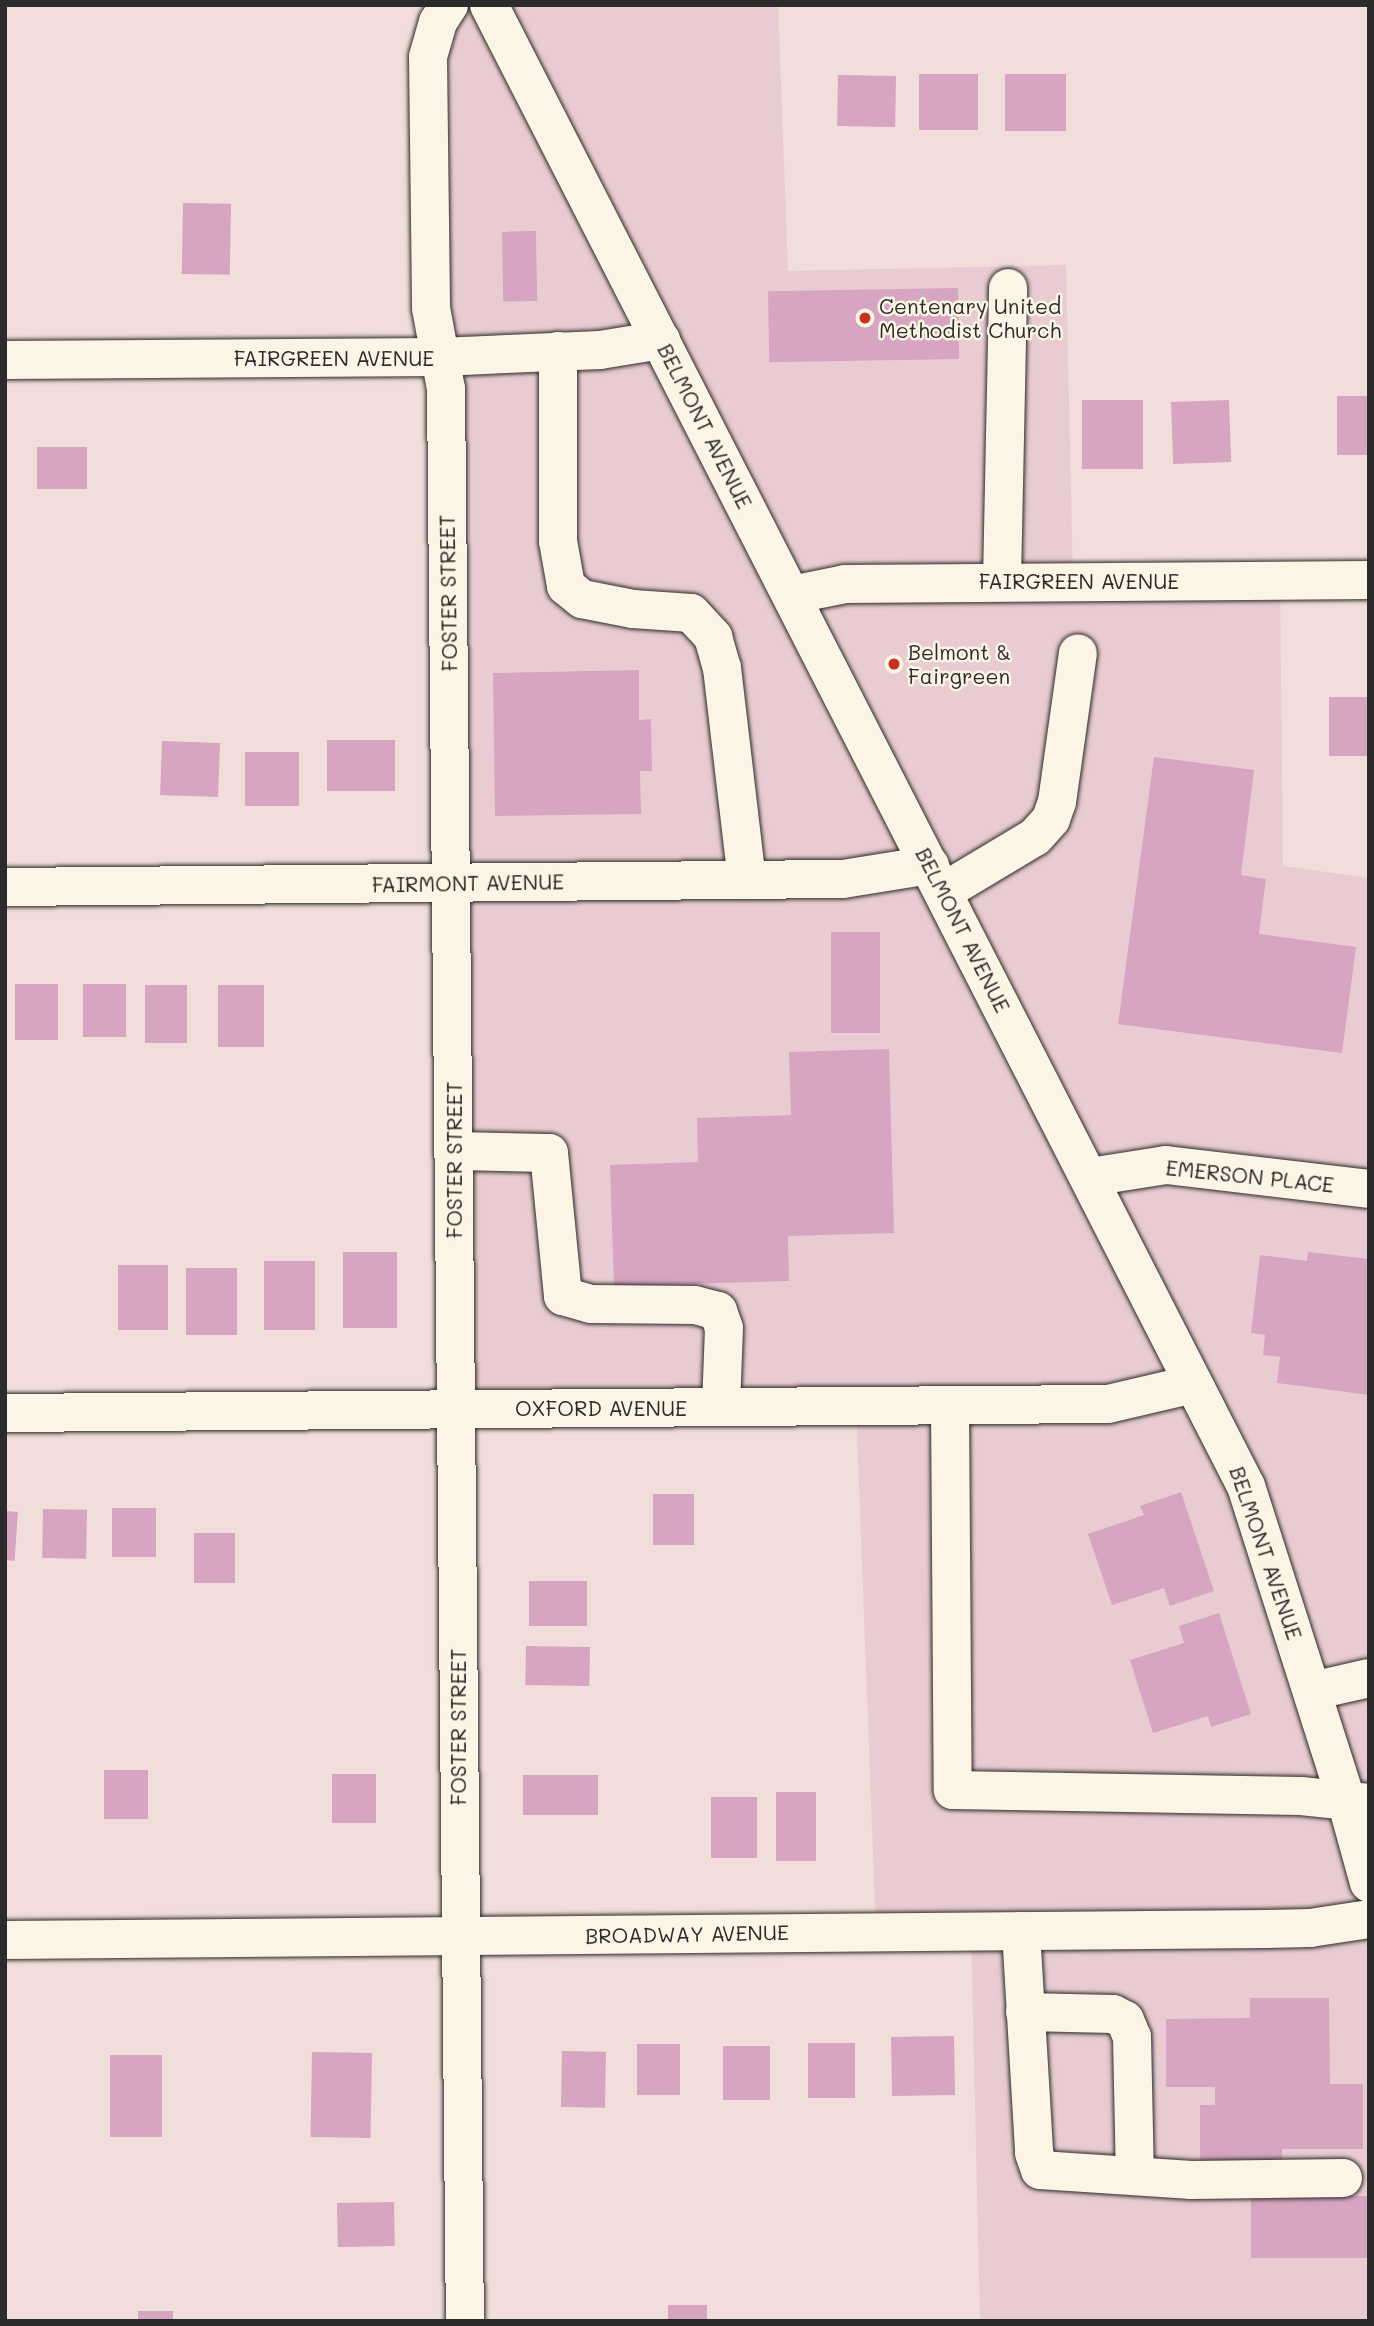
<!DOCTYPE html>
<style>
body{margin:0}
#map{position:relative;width:1374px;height:2326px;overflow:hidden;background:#f1ddda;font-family:Mali,sans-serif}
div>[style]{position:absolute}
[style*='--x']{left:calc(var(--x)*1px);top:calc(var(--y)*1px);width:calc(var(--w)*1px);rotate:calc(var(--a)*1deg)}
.built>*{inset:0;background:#e9ccd2}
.building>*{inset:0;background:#d7a5c1;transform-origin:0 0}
.roads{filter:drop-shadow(0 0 2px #2b2b2b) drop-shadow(0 0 2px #2b2b2b)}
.minor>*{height:38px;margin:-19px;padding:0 19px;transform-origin:19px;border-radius:19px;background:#fcf5e5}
.major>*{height:38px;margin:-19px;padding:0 19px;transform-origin:19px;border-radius:19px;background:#fcf5e5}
.dots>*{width:19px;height:19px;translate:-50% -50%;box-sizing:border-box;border:4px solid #fcf5e5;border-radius:50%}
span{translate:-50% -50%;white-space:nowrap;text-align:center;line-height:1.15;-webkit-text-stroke:5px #fcf5e5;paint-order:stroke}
.poi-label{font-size:21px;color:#2b2b2b}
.left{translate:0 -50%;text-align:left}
.street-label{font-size:21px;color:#2b2b2b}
.frame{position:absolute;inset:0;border:7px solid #2b2b2b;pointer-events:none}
</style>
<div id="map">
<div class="built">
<div style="clip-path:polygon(449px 5px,778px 5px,788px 271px,1066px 265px,1073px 582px,1280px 580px,1283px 866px,1369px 878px,1369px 2321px,980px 2321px,971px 1932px,876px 1933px,856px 1406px,455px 1409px,431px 308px)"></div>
</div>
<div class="building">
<div style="left:919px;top:74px;width:59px;height:56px"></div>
<div style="left:1005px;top:74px;width:61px;height:57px"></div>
<div style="left:838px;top:75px;width:58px;height:51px;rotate:1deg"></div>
<div style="left:183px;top:203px;width:48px;height:71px;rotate:1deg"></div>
<div style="left:536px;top:231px;width:70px;height:34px;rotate:89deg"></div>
<div style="left:958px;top:288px;width:71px;height:190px;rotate:89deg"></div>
<div style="left:1337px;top:396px;width:32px;height:59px"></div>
<div style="left:1082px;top:400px;width:61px;height:69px"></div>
<div style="left:1229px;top:400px;width:62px;height:58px;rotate:88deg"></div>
<div style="left:87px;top:447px;width:42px;height:50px;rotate:90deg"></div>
<div style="clip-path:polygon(639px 670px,639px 720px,651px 719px,652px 771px,640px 771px,641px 814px,495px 816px,493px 673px)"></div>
<div style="left:1329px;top:697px;width:40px;height:59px"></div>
<div style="left:327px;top:740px;width:68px;height:51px"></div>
<div style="left:162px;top:741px;width:58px;height:54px;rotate:2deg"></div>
<div style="left:245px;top:752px;width:54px;height:54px"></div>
<div style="clip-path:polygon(1154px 757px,1254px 770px,1241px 875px,1266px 879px,1259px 934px,1356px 947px,1342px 1053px,1118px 1024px)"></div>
<div style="left:831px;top:932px;width:49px;height:101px"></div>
<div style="left:15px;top:984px;width:43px;height:56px"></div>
<div style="left:126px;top:984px;width:53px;height:43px;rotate:90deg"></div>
<div style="left:145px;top:985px;width:42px;height:58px"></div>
<div style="left:218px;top:985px;width:46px;height:62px"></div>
<div style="clip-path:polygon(889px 1049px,894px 1233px,788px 1236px,789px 1281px,614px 1286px,610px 1165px,698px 1162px,697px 1118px,791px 1115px,789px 1052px)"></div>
<div style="left:343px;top:1252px;width:54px;height:76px"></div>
<div style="clip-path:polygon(1308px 1252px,1369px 1259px,1369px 1395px,1277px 1383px,1280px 1357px,1263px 1355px,1265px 1335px,1251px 1333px,1260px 1255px,1307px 1261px)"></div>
<div style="left:264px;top:1261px;width:51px;height:69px"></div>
<div style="left:118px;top:1265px;width:50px;height:65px"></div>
<div style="left:186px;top:1268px;width:51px;height:67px"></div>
<div style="clip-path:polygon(1181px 1492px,1214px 1591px,1170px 1606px,1164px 1588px,1112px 1605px,1088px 1534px,1144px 1515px,1140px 1506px)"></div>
<div style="left:653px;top:1494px;width:41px;height:51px"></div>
<div style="left:112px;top:1508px;width:44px;height:49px"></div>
<div style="left:43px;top:1509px;width:44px;height:49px;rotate:1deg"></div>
<div style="left:5px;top:1511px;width:13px;height:49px;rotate:4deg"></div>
<div style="left:194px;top:1533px;width:41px;height:50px"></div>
<div style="left:529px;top:1581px;width:58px;height:45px"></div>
<div style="clip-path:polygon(1219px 1613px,1251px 1714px,1211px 1727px,1208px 1716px,1153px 1733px,1130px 1660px,1184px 1643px,1179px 1626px)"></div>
<div style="left:526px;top:1646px;width:64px;height:39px;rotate:1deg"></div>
<div style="left:104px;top:1770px;width:44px;height:49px"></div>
<div style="left:332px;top:1774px;width:44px;height:49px"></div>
<div style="left:523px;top:1775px;width:75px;height:40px"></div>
<div style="left:776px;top:1792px;width:40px;height:69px"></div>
<div style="left:757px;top:1797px;width:61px;height:46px;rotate:90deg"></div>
<div style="clip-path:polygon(1250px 1998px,1329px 1998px,1330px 2084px,1363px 2084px,1363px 2149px,1282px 2149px,1282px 2171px,1200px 2172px,1200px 2105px,1215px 2105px,1215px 2087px,1166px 2087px,1166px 2019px,1250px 2018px)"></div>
<div style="left:954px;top:2036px;width:59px;height:63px;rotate:89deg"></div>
<div style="left:808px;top:2043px;width:47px;height:55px"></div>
<div style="left:680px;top:2044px;width:51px;height:43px;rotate:90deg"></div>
<div style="left:723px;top:2046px;width:47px;height:54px"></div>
<div style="left:562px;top:2051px;width:44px;height:56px;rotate:1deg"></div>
<div style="left:312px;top:2052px;width:60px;height:85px;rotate:1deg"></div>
<div style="left:110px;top:2055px;width:52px;height:82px"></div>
<div style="left:1369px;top:2196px;width:62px;height:118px;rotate:90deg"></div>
<div style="left:394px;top:2202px;width:44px;height:57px;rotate:89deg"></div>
<div style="left:707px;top:2305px;width:16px;height:39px;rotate:90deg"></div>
<div style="left:138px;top:2311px;width:35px;height:10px"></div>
</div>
<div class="roads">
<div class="minor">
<div style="--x:449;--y:5;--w:20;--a:123"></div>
<div style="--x:438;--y:22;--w:36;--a:106"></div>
<div style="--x:428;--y:57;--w:251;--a:89.3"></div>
<div style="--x:431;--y:308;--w:82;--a:79.5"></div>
<div style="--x:446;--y:389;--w:1932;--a:89.44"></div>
<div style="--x:558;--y:351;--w:190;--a:90"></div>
<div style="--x:558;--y:541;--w:46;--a:79.9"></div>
<div style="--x:566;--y:586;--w:21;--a:39"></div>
<div style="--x:582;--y:599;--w:52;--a:11.1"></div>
<div style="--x:633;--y:609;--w:58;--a:3.9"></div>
<div style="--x:691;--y:613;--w:33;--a:47"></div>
<div style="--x:713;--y:637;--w:32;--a:74"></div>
<div style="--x:722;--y:668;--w:213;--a:83.3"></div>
<div style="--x:5;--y:360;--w:434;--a:-0.4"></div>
<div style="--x:439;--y:357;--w:161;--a:-2.5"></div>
<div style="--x:600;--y:350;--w:62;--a:-9.3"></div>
<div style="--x:1002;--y:580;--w:292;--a:-88.8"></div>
<div style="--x:791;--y:595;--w:55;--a:-11.5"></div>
<div style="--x:845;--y:584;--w:524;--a:-0.44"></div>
<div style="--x:5;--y:887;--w:838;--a:-0.55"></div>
<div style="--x:843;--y:879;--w:88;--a:-9.1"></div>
<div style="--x:943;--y:892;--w:107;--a:-30.9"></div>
<div style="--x:1035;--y:837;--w:24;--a:-48"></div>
<div style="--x:1051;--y:819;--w:18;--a:-71"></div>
<div style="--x:1057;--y:802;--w:150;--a:-82"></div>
<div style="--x:454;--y:1151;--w:95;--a:1.2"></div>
<div style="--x:549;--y:1153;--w:144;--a:84.4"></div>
<div style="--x:563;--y:1296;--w:29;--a:16"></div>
<div style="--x:591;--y:1304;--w:104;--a:0.6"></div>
<div style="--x:695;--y:1305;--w:24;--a:15"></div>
<div style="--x:718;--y:1311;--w:18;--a:71"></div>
<div style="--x:724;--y:1328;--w:79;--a:92.2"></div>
<div style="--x:1090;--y:1177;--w:77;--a:-9"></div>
<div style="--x:1166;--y:1165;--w:204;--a:6.7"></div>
<div style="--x:950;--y:1405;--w:385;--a:89.6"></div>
<div style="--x:953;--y:1790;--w:348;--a:1"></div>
<div style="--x:1301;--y:1796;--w:68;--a:5.9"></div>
<div style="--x:5;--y:1413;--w:1103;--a:-0.47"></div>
<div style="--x:1108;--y:1404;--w:88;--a:-13.1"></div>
<div style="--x:1312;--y:1691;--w:58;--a:-12.8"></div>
<div style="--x:1021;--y:1931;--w:222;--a:86.6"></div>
<div style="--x:1034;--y:2153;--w:18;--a:71"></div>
<div style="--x:1040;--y:2170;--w:152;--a:3.8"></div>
<div style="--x:1192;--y:2180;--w:151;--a:-0.8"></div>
<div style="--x:5;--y:1940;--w:1261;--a:-0.5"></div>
<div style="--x:1266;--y:1929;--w:44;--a:-1.3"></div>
<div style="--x:1310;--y:1928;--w:60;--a:-8.7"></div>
<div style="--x:1025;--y:2012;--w:88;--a:1.3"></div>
<div style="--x:1113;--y:2014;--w:13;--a:27"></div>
<div style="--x:1125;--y:2020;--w:18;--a:68"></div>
<div style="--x:1132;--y:2037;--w:139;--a:88.8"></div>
</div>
<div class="major">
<div style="--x:489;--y:5;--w:1663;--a:62.93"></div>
<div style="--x:1246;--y:1486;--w:330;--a:72.3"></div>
<div style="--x:1346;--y:1800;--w:86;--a:74.5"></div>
</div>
</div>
<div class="dots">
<div style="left:865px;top:318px;background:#c8321e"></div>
<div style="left:894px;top:664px;background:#c8321e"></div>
</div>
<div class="poi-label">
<span class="left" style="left:879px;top:318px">Centenary United<br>Methodist Church</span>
<span class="left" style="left:908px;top:664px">Belmont &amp;<br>Fairgreen</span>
</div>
<div class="street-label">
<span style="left:334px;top:358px">FAIRGREEN AVENUE</span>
<span style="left:705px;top:426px;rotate:63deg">BELMONT AVENUE</span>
<span style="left:1079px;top:581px">FAIRGREEN AVENUE</span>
<span style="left:448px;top:593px;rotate:-91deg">FOSTER STREET</span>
<span style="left:468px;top:883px;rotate:-1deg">FAIRMONT AVENUE</span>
<span style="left:963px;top:930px;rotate:63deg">BELMONT AVENUE</span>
<span style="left:454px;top:1160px;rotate:-90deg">FOSTER STREET</span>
<span style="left:1250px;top:1176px;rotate:6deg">EMERSON PLACE</span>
<span style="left:601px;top:1408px">OXFORD AVENUE</span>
<span style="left:1266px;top:1553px;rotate:71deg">BELMONT AVENUE</span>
<span style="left:458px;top:1727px;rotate:-90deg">FOSTER STREET</span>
<span style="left:687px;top:1934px;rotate:-1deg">BROADWAY AVENUE</span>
</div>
<div class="frame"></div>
</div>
